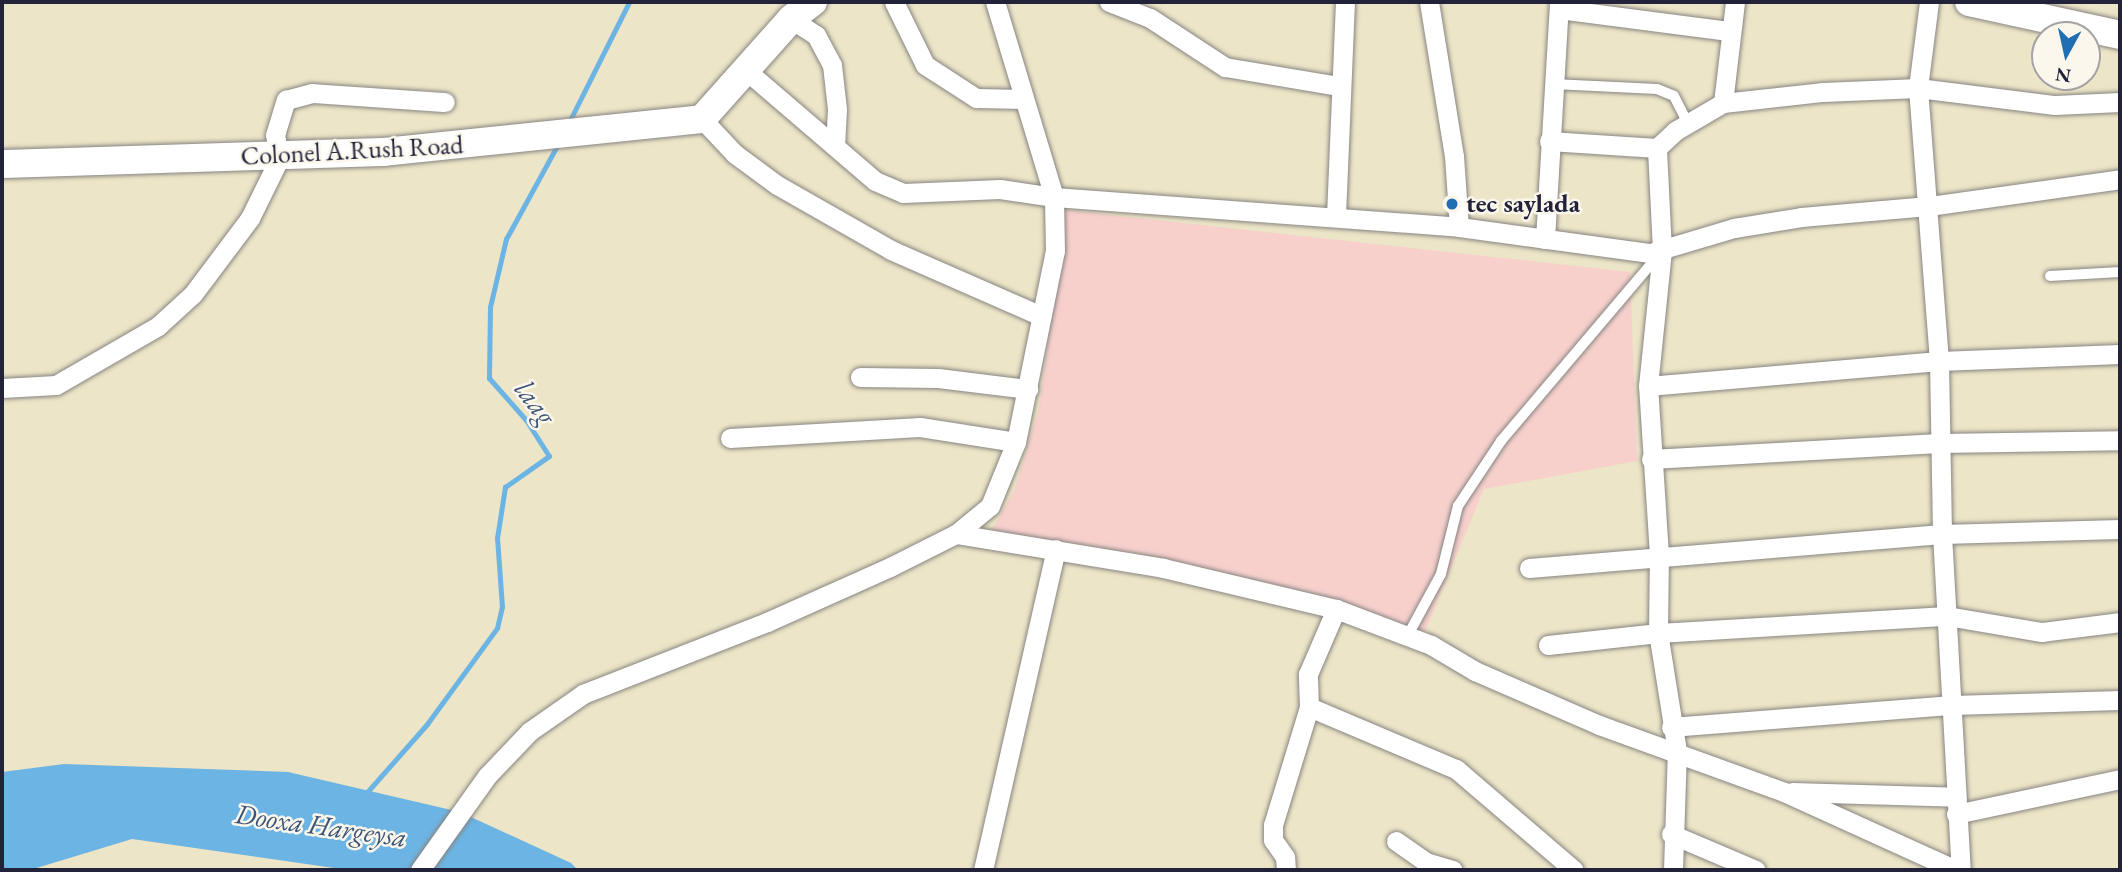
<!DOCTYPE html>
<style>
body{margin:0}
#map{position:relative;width:2122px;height:872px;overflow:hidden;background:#ece5c7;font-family:"EB Garamond",serif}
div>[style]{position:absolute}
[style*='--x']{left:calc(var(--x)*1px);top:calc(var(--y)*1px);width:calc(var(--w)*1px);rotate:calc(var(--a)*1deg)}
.built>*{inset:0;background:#f7d0cc}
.water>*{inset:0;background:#6cb4e3}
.stream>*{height:5px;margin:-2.5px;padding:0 2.5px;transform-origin:2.5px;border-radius:2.5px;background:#6cb4e3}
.roads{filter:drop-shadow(0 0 2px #878481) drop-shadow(0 0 2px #878481)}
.lane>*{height:10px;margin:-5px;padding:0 5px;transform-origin:5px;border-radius:5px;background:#fff}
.street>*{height:19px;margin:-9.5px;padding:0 9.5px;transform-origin:9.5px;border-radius:9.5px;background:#fff}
.secondary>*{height:28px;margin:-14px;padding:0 14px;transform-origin:14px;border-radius:14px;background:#fff}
.dots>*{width:19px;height:19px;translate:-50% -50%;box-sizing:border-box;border:4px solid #fbf7ec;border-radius:50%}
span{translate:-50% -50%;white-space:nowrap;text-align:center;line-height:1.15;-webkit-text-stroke:5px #fbf7ec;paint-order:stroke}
.street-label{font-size:26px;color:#22223b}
.poi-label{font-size:26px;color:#22223b;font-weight:700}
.left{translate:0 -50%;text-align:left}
.water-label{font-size:28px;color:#3c5576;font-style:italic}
.frame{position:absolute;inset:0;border:4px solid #22223b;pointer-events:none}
.north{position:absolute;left:2031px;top:21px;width:70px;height:70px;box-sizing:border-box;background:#fbf7ec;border:2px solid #a4a2a5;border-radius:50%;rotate:188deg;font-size:19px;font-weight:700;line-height:28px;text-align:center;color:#22223b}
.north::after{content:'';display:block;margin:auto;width:24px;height:32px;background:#1f6fb2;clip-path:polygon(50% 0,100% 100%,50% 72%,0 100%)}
</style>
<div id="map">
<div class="built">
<div style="clip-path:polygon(1066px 210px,1630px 272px,1637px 461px,1484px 489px,1425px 631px,991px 531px,1015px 489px,1039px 408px)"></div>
</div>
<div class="water">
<div style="clip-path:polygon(64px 764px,288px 772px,460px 812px,571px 863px,578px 870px,348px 870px,132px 839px,30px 870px,2px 870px,2px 772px)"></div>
</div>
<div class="stream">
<div style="--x:568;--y:124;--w:136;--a:-63.4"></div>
<div style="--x:368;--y:791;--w:89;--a:-48.6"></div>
<div style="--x:427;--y:724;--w:119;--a:-53.9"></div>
<div style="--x:497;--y:628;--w:22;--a:-77"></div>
<div style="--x:502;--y:607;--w:69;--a:-94.1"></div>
<div style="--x:497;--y:538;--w:52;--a:-81.1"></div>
<div style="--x:505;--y:487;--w:54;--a:-35.2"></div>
<div style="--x:549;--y:456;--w:43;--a:-122.6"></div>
<div style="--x:526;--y:420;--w:56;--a:-131.4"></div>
<div style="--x:489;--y:378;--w:71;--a:-89.2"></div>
<div style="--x:490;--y:307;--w:70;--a:-76.8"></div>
<div style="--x:506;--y:239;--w:111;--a:-61.3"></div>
</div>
<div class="roads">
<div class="lane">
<div style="--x:1553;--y:84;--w:104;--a:2.8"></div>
<div style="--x:1657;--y:89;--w:18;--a:22"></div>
<div style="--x:1674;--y:96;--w:30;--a:63"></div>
<div style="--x:2050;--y:276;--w:70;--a:-3.3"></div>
<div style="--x:1408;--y:635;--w:69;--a:-61.6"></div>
<div style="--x:1441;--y:574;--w:70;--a:-76"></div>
<div style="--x:1458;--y:506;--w:78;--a:-56.5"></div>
<div style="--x:1501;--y:441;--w:244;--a:-49.7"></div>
</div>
<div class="street">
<div style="--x:894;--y:2;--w:70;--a:63.8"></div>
<div style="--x:925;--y:65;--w:61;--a:32.9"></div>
<div style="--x:976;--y:98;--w:48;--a:1.2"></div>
<div style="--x:1109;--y:2;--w:44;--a:21.3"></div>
<div style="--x:1150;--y:18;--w:90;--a:33.2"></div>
<div style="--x:1225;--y:67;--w:116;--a:9.5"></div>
<div style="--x:1429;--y:2;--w:156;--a:80.8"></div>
<div style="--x:1454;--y:156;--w:71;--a:86"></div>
<div style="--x:1929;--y:2;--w:87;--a:97.3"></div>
<div style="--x:1918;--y:88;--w:274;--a:85.6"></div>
<div style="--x:1939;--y:361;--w:173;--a:89"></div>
<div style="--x:1942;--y:534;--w:337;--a:86.8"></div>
<div style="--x:1559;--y:9;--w:171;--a:7.4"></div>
<div style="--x:791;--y:19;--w:30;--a:33"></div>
<div style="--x:816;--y:35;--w:34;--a:62"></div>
<div style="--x:832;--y:65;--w:44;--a:83.5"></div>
<div style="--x:837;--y:109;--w:35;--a:93"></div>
<div style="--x:748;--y:72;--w:167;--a:40.6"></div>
<div style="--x:875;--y:181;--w:30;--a:23"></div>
<div style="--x:903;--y:193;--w:97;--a:-2.4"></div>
<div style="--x:1000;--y:189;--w:55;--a:8.4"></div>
<div style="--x:1054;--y:197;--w:406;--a:4.2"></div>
<div style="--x:1459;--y:227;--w:193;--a:7.8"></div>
<div style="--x:1650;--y:253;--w:88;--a:-16.6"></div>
<div style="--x:1734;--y:228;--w:68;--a:-9.3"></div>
<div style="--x:1801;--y:217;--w:128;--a:-4.9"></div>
<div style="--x:1929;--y:206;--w:193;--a:-8"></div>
<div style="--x:1723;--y:103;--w:102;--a:-83.2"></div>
<div style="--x:702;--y:119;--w:48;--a:46.7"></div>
<div style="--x:735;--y:154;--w:52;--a:36.4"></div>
<div style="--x:777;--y:185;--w:131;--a:29.7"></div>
<div style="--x:891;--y:250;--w:164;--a:23.7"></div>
<div style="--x:1549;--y:141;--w:108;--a:3.7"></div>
<div style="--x:1336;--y:216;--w:214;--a:-87.6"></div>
<div style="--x:1545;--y:239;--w:237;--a:-86.6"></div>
<div style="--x:860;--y:377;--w:78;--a:0.7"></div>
<div style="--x:938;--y:378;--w:91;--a:7"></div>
<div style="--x:1648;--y:386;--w:292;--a:-4.9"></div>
<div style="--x:1939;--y:361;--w:181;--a:-2.2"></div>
<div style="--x:2;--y:388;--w:54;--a:-3.2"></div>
<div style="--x:56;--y:385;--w:118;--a:-30"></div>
<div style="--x:158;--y:326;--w:47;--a:-42.4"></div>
<div style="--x:193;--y:294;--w:95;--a:-53.1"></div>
<div style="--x:250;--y:218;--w:66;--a:-63.8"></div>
<div style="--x:279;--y:159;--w:24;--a:-99"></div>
<div style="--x:275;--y:135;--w:37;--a:-73"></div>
<div style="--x:286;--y:100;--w:27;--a:-15"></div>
<div style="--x:312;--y:93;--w:133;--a:3.9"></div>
<div style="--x:730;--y:438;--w:190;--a:-3.3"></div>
<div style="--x:920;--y:427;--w:97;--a:8.9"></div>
<div style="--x:1651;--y:459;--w:288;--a:-3.2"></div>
<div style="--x:1939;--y:443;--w:181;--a:-0.9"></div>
<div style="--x:956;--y:534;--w:210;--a:9.3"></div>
<div style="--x:1163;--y:568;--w:178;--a:13.3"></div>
<div style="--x:1529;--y:568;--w:414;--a:-4.7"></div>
<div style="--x:1942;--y:534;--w:178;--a:-1.6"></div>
<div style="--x:1548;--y:645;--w:111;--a:-6.2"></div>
<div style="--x:1658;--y:633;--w:289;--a:-3.4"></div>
<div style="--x:1947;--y:616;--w:96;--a:9.6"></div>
<div style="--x:2042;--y:632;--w:79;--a:-7.3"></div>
<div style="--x:1309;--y:707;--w:160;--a:22.9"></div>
<div style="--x:1456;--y:769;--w:155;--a:40.6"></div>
<div style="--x:1671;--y:727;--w:282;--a:-4.5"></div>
<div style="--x:1952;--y:705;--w:168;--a:-1.7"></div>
<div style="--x:1792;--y:792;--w:164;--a:1.7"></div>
<div style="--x:1956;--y:814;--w:168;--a:-12"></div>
<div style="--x:1671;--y:834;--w:92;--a:23"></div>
<div style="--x:1396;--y:841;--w:37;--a:35"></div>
<div style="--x:1426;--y:862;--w:28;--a:17"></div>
<div style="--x:420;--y:870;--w:115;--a:-54.5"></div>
<div style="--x:487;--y:776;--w:62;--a:-46.3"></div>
<div style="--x:530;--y:731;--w:65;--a:-34.9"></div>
<div style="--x:583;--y:694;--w:198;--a:-21.4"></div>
<div style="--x:767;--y:622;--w:135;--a:-24.1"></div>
<div style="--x:890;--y:567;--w:74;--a:-26.6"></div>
<div style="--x:956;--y:534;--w:44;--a:-39.5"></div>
<div style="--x:990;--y:506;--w:69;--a:-67.9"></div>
<div style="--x:1016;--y:442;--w:195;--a:-78.5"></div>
<div style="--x:1055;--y:251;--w:54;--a:-91.1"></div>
<div style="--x:1054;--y:197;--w:204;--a:-106.8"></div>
<div style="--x:983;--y:870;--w:329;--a:-77.2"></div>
<div style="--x:1286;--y:870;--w:13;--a:-94"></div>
<div style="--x:1285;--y:857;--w:21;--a:-125"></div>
<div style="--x:1273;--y:840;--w:15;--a:-90"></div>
<div style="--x:1273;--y:825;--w:123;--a:-73"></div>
<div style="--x:1309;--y:707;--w:33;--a:-92"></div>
<div style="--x:1308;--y:674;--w:71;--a:-66.7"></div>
<div style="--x:1336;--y:609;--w:102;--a:20.8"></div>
<div style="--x:1431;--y:645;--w:51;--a:30.6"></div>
<div style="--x:1475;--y:671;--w:135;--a:23.5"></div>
<div style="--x:1599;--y:725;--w:197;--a:19.9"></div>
<div style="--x:1784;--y:792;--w:189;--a:24.4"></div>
<div style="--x:1673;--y:870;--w:119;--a:-88.1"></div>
<div style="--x:1677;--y:751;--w:120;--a:-99.1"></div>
<div style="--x:1658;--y:633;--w:78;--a:-89.3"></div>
<div style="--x:1659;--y:555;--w:169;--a:-93.7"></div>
<div style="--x:1648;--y:386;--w:136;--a:-84.1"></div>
<div style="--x:1662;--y:251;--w:103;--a:-92.8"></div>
<div style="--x:1657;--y:148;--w:25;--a:-43"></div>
<div style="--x:1675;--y:131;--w:56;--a:-30.3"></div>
<div style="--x:1723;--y:103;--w:101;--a:-6.3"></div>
<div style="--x:1823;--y:92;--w:95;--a:-2.4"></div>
<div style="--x:1918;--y:88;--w:138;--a:7.1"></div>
<div style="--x:2055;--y:105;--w:65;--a:-2.6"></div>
</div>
<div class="secondary">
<div style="--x:1969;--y:2;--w:155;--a:12.3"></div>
<div style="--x:2;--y:164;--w:382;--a:-1.8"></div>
<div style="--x:384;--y:152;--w:320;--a:-5.9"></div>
<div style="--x:702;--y:119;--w:134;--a:-48.3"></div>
<div style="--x:791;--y:19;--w:28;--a:-38"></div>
</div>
</div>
<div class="dots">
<div style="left:1452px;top:204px;background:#1f6fb2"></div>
</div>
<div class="street-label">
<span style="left:352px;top:151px;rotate:-3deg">Colonel A.Rush Road</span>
</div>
<div class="poi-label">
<span class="left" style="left:1466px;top:204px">tec saylada</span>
</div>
<div class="water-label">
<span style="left:536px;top:402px;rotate:52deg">laag</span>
<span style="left:321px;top:825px;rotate:8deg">Dooxa Hargeysa</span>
</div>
<div class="frame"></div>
<div class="north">N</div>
</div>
